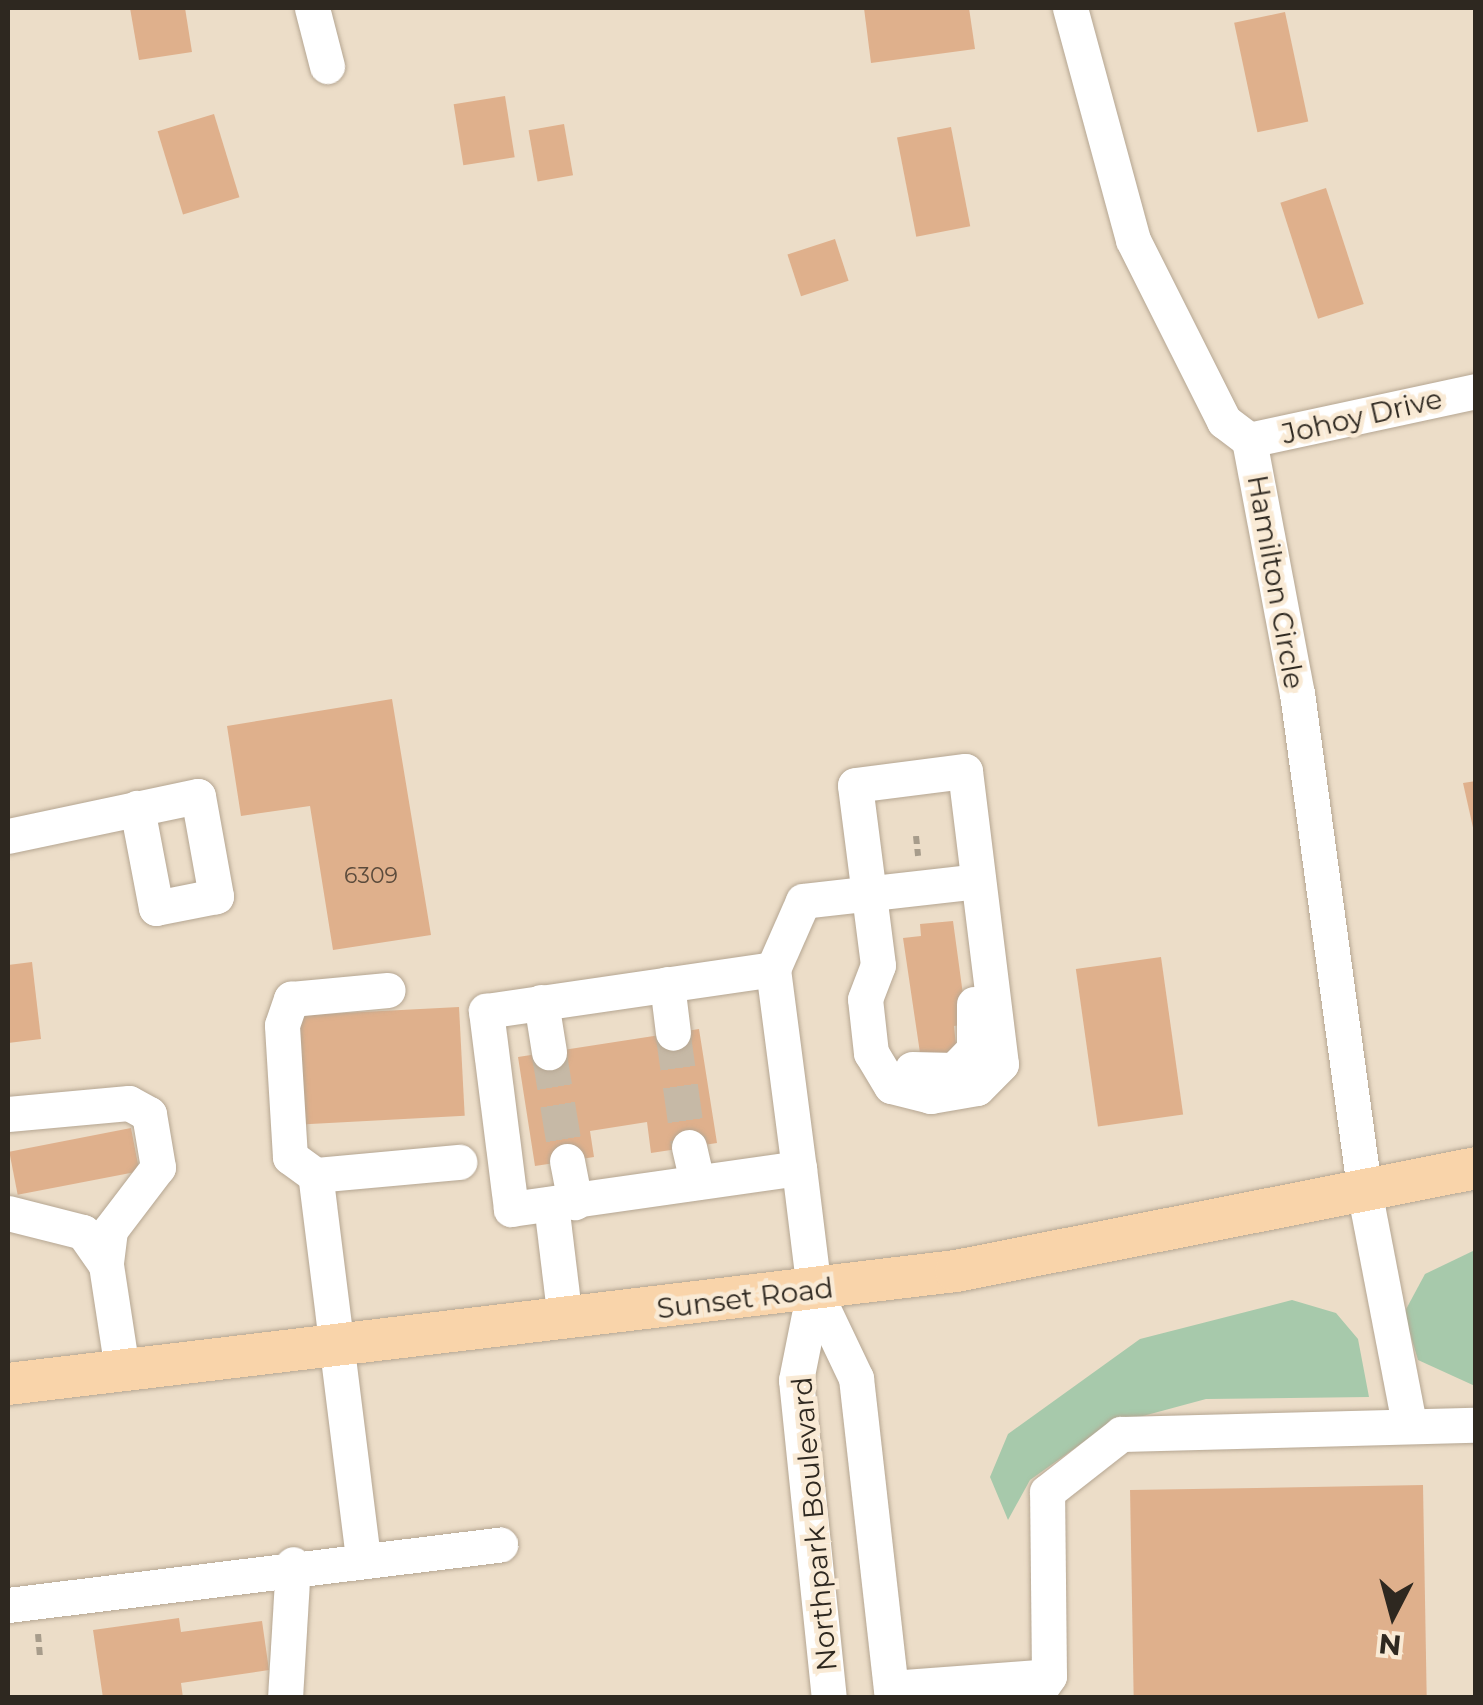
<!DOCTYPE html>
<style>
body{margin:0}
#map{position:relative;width:1483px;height:1705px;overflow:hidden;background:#ecddc8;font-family:Montserrat,sans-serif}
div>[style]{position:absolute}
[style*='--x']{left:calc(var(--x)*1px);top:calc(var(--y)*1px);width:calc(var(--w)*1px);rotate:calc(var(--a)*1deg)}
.green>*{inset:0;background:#a7c9ab}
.building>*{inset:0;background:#dfb08c;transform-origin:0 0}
.minor-tunnel>*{height:35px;margin-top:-17.5px;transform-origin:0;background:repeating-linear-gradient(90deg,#c6b9a6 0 35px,transparent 0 53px)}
.path>*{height:6px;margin-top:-3px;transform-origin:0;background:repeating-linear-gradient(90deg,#a79c8b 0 8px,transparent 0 13px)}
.roads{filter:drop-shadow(0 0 2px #b5a692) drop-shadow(0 0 2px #b5a692)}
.minor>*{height:35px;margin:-17.5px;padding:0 17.5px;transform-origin:17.5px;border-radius:17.5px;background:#fff}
.major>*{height:42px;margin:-21px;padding:0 21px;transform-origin:21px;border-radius:21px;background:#f9d4aa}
span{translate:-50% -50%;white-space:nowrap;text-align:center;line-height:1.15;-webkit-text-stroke:9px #f9ead5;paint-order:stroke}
.number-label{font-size:22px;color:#5a4a3b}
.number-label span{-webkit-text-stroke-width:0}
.street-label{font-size:28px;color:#2e2820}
.frame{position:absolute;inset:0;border:10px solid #2e2820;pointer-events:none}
.north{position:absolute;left:1343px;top:1565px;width:100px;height:100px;-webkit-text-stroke:8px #f9ead5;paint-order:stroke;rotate:186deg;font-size:28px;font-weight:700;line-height:40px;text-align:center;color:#2e2820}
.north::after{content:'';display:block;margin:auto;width:35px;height:45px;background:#2e2820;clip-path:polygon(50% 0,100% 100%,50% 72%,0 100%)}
</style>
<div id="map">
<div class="green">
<div style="clip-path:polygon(1475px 1250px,1475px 1386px,1418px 1360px,1404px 1313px,1425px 1274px)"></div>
<div style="clip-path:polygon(1292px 1300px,1336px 1313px,1358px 1339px,1369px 1397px,1206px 1399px,1106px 1426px,1030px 1480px,1008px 1520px,990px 1477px,1008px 1434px,1140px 1339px)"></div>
</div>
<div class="building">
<div style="clip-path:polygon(130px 8px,185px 8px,192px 52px,139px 60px)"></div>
<div style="clip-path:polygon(864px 8px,969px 8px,975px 49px,871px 63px)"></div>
<div style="left:1285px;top:12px;width:112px;height:52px;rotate:78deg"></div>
<div style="left:505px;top:96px;width:62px;height:52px;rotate:81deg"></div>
<div style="left:214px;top:114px;width:87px;height:59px;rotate:73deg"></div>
<div style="left:564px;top:124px;width:52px;height:36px;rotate:80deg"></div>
<div style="left:951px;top:127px;width:101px;height:55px;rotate:79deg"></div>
<div style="left:1326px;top:188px;width:122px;height:48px;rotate:72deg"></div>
<div style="left:835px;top:239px;width:44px;height:50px;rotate:72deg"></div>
<div style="clip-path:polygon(392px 699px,431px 935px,333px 950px,310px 806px,241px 816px,227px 726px)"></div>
<div style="clip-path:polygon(1476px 781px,1476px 832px,1474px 832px,1463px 783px)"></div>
<div style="clip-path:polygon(953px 921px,967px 1024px,954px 1026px,957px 1055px,920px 1053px,903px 938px,921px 936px,920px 924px)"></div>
<div style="left:1161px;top:957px;width:159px;height:86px;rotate:82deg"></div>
<div style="clip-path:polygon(32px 962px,41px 1039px,8px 1043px,8px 965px)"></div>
<div style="left:459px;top:1007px;width:109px;height:164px;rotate:87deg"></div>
<div style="clip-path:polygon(699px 1029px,717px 1143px,651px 1153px,647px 1122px,590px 1131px,594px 1157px,535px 1166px,518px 1057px)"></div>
<div style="left:131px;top:1128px;width:44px;height:124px;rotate:79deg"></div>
<div style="left:1423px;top:1485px;width:213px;height:293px;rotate:89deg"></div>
<div style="clip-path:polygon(179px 1618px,181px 1632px,262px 1621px,269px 1670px,181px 1683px,183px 1698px,103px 1698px,93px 1630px)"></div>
</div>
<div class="minor-tunnel">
<div style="--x:673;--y:1033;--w:115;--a:82"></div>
<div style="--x:549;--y:1052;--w:110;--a:80.6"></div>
</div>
<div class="path">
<div style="--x:916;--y:836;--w:20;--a:84"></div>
<div style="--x:38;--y:1634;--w:24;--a:85"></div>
</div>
<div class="roads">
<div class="minor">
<div style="--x:312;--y:8;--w:60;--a:75.5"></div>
<div style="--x:1070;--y:8;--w:240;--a:74.8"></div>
<div style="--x:1133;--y:240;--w:203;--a:63.3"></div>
<div style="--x:1224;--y:421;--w:31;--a:37"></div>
<div style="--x:1249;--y:440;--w:258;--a:79.3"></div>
<div style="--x:1297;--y:693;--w:507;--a:82.29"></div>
<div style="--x:1365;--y:1195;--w:233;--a:79.1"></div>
<div style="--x:1249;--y:440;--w:232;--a:-12.2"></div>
<div style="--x:965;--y:771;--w:295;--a:83"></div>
<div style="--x:1001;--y:1064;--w:34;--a:135"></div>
<div style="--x:977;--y:1088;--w:47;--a:170.1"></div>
<div style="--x:931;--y:1096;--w:41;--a:-166"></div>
<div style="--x:891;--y:1086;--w:39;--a:-121"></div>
<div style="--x:871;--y:1053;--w:54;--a:-96.3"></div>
<div style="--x:865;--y:999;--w:36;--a:-69"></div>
<div style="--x:878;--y:965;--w:181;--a:-97.3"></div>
<div style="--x:855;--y:785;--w:111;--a:-7.3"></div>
<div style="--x:8;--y:836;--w:194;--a:-11.9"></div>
<div style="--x:198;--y:796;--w:102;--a:79.8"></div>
<div style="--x:216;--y:896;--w:61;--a:168.7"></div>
<div style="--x:156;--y:908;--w:102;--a:-100.8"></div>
<div style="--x:773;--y:969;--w:74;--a:-66.2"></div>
<div style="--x:803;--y:901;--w:176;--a:-6.5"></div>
<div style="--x:667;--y:984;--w:49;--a:83"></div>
<div style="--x:541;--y:1002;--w:51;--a:80.9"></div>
<div style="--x:912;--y:1069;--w:42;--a:1.4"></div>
<div style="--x:954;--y:1070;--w:29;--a:-46"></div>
<div style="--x:974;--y:1049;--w:45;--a:-90"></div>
<div style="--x:8;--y:1114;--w:121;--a:-5.2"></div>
<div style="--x:129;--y:1103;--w:23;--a:29"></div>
<div style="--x:149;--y:1114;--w:54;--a:80.4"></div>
<div style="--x:158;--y:1167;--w:79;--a:127.3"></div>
<div style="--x:110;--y:1230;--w:35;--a:97"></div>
<div style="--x:106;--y:1265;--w:106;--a:81.3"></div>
<div style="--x:689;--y:1147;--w:36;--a:77"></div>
<div style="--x:567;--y:1161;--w:42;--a:79"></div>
<div style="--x:799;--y:1168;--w:291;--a:171.9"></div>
<div style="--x:511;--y:1209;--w:200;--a:-97.2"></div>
<div style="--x:486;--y:1011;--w:290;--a:-8.3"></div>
<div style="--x:773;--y:969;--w:201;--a:82.6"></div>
<div style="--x:799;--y:1168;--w:123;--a:83"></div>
<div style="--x:814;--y:1290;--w:98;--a:64.5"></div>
<div style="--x:856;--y:1378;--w:322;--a:83.6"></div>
<div style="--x:315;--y:1175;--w:31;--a:-144"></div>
<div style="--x:290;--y:1157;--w:132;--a:-93.5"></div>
<div style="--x:282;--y:1025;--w:28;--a:-71"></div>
<div style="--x:291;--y:999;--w:97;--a:-5.3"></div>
<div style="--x:551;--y:1204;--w:116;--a:83.1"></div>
<div style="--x:8;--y:1213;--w:77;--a:14.2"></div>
<div style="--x:83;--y:1232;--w:40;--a:55.1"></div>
<div style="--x:814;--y:1290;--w:92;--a:101.3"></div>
<div style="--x:796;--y:1380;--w:320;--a:84.1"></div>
<div style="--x:363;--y:1558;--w:386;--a:-97.1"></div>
<div style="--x:315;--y:1175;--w:145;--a:-5.2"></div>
<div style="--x:8;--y:1605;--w:496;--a:-7"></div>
<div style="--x:891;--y:1688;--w:158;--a:-4.3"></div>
<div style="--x:285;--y:1698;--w:134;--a:-86.6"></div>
<div style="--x:1034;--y:1698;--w:27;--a:-56"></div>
<div style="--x:1049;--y:1676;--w:184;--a:-90.6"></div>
<div style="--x:1047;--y:1492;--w:94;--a:-38.1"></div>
<div style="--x:1121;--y:1434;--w:355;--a:-1.5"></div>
</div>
<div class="major">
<div style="--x:8;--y:1384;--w:955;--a:-6.8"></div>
<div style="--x:956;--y:1271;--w:530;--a:-11.2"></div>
</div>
</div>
<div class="number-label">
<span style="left:371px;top:876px">6309</span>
</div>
<div class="street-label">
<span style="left:1362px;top:416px;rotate:-13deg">Johoy Drive</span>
<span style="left:1276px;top:582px;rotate:80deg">Hamilton Circle</span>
<span style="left:745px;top:1298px;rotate:-7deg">Sunset Road</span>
<span style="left:814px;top:1524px;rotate:-95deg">Northpark Boulevard</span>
</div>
<div class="frame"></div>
<div class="north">N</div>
</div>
